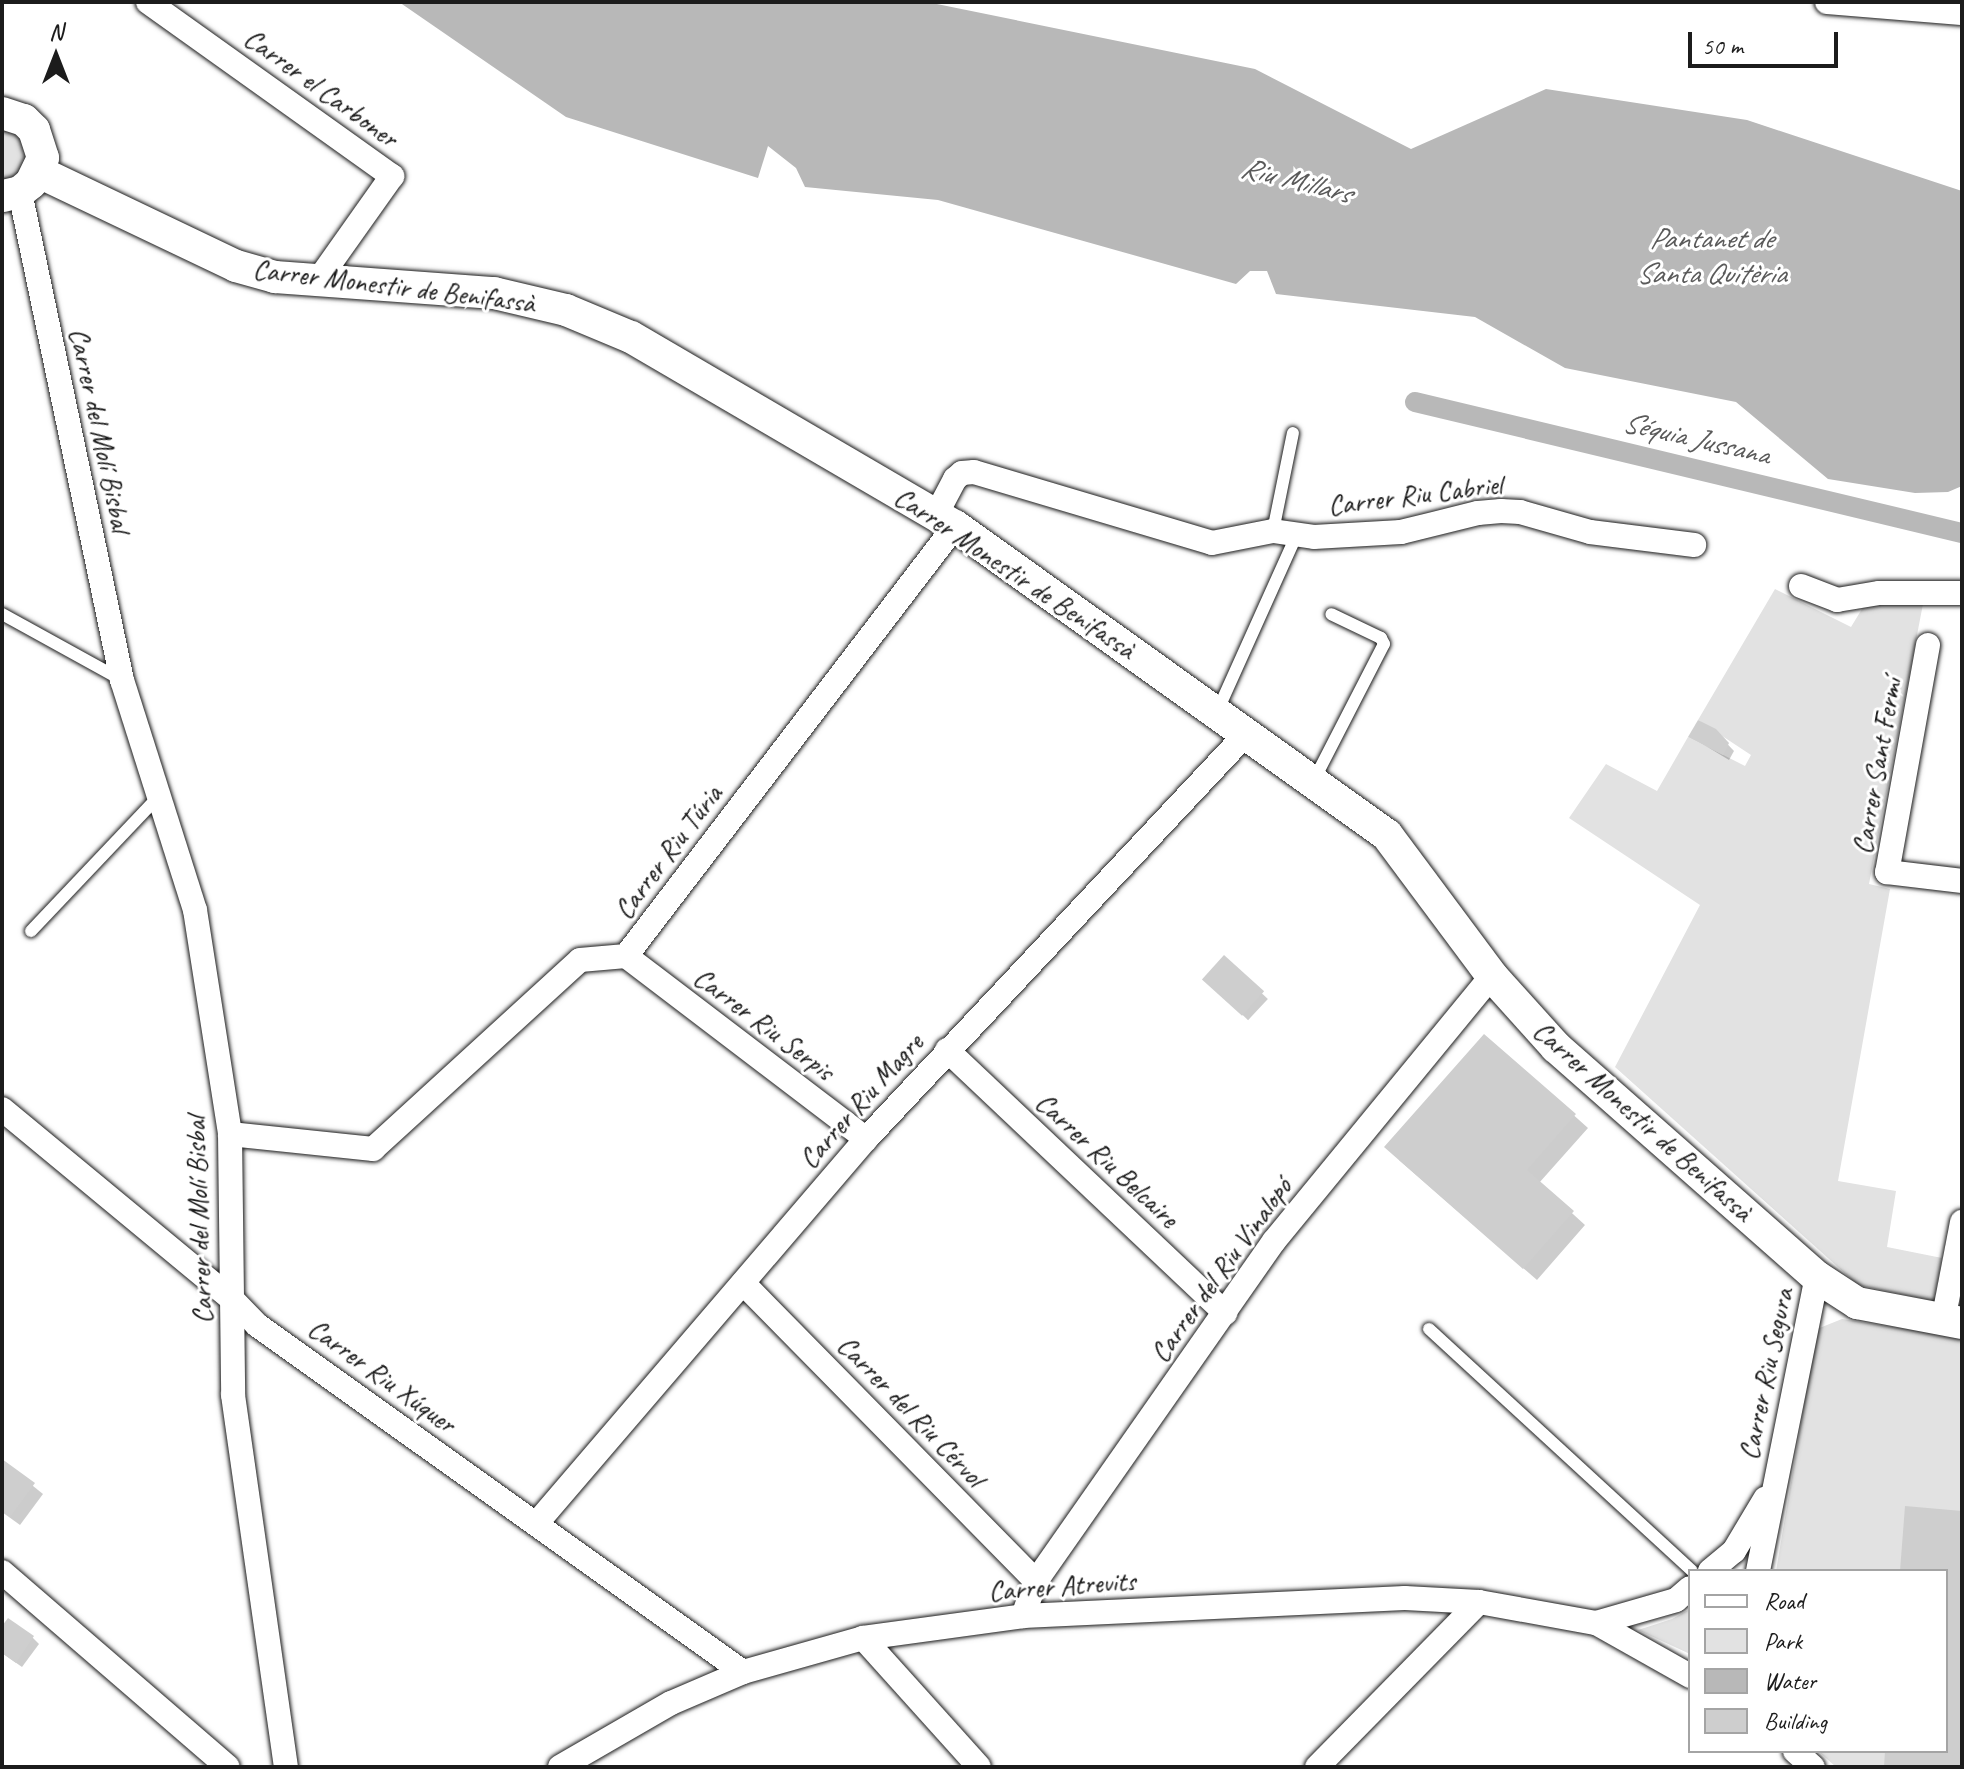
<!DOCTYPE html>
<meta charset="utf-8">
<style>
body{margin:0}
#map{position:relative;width:1964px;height:1769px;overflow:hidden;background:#fff;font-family:Caveat,sans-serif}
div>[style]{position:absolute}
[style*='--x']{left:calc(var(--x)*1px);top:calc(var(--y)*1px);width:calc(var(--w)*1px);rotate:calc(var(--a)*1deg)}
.green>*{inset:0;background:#e2e2e2}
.water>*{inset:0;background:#b8b8b8}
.shadow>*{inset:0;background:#0003;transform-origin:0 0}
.canal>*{height:20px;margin:-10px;padding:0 10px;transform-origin:10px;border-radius:10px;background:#b8b8b8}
.building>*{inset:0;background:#cecece;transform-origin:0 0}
.roads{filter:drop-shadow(0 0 2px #1c1c1c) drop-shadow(0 0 2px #1c1c1c)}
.lane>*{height:12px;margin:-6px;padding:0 6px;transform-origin:6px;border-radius:6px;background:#fff}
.street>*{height:24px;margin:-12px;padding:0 12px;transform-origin:12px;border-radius:12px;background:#fff}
.secondary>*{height:32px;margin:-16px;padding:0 16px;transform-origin:16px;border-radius:16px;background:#fff}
span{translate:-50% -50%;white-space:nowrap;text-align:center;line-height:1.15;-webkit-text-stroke:6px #fff;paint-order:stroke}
.street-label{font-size:28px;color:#1c1c1c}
.water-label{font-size:30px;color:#5a5a5a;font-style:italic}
.frame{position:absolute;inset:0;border:4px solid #1c1c1c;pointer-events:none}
.legend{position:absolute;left:1688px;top:1569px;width:260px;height:184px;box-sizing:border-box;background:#fff;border:2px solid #a4a4a4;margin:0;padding:10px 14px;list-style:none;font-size:24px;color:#1c1c1c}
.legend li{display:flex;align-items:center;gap:16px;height:40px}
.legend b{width:40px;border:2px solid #a4a4a4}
.north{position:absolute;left:16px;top:16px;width:80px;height:80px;-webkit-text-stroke:6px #fff;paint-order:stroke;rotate:0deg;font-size:22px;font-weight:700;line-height:32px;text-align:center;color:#1c1c1c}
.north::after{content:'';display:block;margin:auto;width:28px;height:36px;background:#1c1c1c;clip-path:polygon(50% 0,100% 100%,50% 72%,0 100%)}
.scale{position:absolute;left:1688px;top:32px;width:150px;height:36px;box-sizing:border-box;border:4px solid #1c1c1c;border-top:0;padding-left:10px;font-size:24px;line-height:28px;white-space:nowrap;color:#1c1c1c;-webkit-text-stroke:6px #fff;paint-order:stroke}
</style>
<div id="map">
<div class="green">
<div style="clip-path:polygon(2px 126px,21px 135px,29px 152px,18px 175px,2px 182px)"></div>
<div style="clip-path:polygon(1775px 589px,1851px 627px,1865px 604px,1923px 604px,1869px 884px,1890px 889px,1838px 1181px,1896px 1191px,1887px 1247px,1942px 1258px,1934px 1301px,1858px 1285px,1615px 1067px,1700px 905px,1569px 818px,1606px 764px,1657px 791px,1688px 737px,1745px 766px,1751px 755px,1698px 720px)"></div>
<div style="clip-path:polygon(1842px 1319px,1962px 1338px,1962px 1767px,1836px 1767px,1818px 1751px,1946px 1751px,1946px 1571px,1776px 1571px,1817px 1329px)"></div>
<div style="clip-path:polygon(1690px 1609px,1690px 1654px,1638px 1630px,1672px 1619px)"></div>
</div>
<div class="water">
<div style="clip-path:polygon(399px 2px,927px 2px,1255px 69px,1411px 149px,1546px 89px,1747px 120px,1962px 191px,1962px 486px,1948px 492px,1915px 493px,1828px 479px,1736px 402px,1565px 368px,1475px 317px,1276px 294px,1267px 271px,1250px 271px,1236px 284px,938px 200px,805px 187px,796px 168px,768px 146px,758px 178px,566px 117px)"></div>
</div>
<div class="shadow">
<div style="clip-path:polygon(1715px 731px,1734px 751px,1729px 760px,1691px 737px)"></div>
<div style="left:1224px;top:958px;width:60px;height:29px;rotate:43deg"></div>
<div style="clip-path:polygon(1485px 1036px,1588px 1128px,1539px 1183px,1585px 1225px,1537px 1280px,1399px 1160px)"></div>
<div style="clip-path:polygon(2px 1461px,43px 1494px,20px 1525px,2px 1512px)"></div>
<div style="clip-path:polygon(2px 1630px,33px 1638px,39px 1644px,22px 1667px,2px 1653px)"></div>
</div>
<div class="canal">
<div style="--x:1415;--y:402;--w:562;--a:13.47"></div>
</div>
<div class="building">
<div style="clip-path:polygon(1698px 720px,1716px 729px,1729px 743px,1723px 755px,1688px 737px)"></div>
<div style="left:1224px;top:955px;width:54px;height:33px;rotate:42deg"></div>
<div style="clip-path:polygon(1484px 1034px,1576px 1114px,1527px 1170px,1574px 1211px,1523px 1269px,1384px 1147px)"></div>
<div style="clip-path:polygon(2px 1459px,35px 1483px,10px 1517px,2px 1511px)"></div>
<div style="clip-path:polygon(1905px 1506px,1962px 1511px,1962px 1767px,1884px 1767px,1885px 1751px,1946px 1751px,1946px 1571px,1900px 1571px)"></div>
<div style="clip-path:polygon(8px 1618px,34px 1636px,16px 1663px,2px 1653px,2px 1626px)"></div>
</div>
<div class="roads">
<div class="lane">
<div style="--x:1273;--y:531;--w:100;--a:-78.5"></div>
<div style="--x:2;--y:614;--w:137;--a:28.8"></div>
<div style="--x:1217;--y:712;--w:193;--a:-65.8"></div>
<div style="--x:1314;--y:780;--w:153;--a:-62.8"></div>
<div style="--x:1384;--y:644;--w:7;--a:-117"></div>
<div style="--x:1381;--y:638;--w:55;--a:-154.4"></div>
<div style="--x:31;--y:931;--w:185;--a:-46.5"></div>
<div style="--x:1429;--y:1329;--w:357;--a:42.6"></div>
</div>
<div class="street">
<div style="--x:148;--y:2;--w:300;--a:35.5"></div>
<div style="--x:392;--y:176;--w:130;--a:125.3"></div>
<div style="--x:1827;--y:2;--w:135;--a:4.7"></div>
<div style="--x:20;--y:192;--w:499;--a:78.2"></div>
<div style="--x:122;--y:680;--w:241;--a:72.4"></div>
<div style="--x:195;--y:910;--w:227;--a:81.1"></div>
<div style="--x:230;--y:1134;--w:261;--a:89.3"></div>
<div style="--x:233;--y:1395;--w:376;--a:81.9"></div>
<div style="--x:936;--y:515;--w:41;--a:-62.2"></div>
<div style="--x:955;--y:479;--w:9;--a:-41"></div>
<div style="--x:962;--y:473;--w:12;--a:-5"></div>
<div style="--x:974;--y:472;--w:248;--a:16.6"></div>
<div style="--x:1212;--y:543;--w:62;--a:-11.1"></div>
<div style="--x:1273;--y:531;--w:41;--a:8.3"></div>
<div style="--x:1314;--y:537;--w:87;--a:-3.3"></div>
<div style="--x:1401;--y:532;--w:79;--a:-13.9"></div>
<div style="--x:1478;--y:513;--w:23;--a:-5"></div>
<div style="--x:1501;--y:511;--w:19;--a:3"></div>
<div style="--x:1520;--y:512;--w:73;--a:15.9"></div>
<div style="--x:1590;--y:532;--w:105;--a:7.1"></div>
<div style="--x:1801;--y:586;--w:39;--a:21"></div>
<div style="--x:1837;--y:600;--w:43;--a:-9.5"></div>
<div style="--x:1879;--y:593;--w:83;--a:0"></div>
<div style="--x:1928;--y:645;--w:231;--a:100.2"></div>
<div style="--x:1887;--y:872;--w:76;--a:6.8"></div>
<div style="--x:626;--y:956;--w:302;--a:37.3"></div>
<div style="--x:947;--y:1050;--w:383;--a:43.4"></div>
<div style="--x:2;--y:1109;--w:298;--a:39.6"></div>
<div style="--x:232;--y:1299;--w:36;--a:46"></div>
<div style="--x:257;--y:1325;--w:597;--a:35.53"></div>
<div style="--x:230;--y:1134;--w:144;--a:6"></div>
<div style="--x:373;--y:1149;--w:280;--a:-42.4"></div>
<div style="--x:580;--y:960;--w:46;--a:-5"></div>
<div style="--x:626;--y:956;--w:541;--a:-52.58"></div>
<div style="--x:743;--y:1283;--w:418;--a:45.5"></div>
<div style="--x:1943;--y:1321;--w:101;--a:-79.1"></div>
<div style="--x:536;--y:1524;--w:507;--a:-49.4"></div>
<div style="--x:866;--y:1139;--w:557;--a:-46.82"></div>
<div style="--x:1710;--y:1571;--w:31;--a:-40"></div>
<div style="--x:1734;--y:1551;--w:61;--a:-59.2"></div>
<div style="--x:1758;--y:1571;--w:300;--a:-78.7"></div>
<div style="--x:2;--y:1572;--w:298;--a:40.8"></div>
<div style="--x:1023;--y:1616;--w:37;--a:-70"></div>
<div style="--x:1036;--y:1581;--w:415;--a:-55"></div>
<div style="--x:1274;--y:1241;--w:343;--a:-50.6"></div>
<div style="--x:1596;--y:1623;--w:83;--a:-16"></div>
<div style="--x:1676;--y:1600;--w:18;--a:-41"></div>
<div style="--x:863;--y:1638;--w:173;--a:48"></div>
<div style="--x:1795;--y:1751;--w:24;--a:42"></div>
<div style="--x:560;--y:1767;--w:128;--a:-30"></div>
<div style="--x:671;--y:1703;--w:78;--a:-23.3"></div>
<div style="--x:743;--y:1672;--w:125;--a:-15.8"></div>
<div style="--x:863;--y:1638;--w:162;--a:-7.8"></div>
<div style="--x:1023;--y:1616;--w:382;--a:-2.7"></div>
<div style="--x:1405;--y:1598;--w:74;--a:3.1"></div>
<div style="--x:1479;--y:1602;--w:119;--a:10.2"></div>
<div style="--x:1596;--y:1623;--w:108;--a:29.4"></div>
<div style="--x:1317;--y:1767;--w:231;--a:-45.5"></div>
</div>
<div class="secondary">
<div style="--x:2;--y:113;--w:23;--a:18"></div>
<div style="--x:24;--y:120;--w:14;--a:45"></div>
<div style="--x:34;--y:130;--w:29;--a:72"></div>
<div style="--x:43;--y:158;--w:28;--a:116"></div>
<div style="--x:31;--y:183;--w:14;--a:141"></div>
<div style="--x:20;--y:192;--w:18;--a:167"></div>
<div style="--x:39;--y:172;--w:218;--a:25.5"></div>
<div style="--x:236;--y:266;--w:41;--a:15.8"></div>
<div style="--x:275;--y:277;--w:220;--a:4.2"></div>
<div style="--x:494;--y:293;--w:74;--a:13.3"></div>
<div style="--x:566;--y:310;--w:70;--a:22.6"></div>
<div style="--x:631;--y:337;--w:375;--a:30.3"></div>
<div style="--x:955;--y:526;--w:531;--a:35.58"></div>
<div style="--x:1387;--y:835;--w:176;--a:53.3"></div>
<div style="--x:1492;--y:976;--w:96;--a:48"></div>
<div style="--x:1556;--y:1047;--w:348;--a:41.4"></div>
<div style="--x:1817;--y:1277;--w:48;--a:33"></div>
<div style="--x:1857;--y:1303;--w:107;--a:10.8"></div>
</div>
</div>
<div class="street-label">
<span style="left:321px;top:88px;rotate:36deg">Carrer el Carboner</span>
<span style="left:394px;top:286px;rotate:7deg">Carrer Monestir de Benifassà</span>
<span style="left:100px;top:430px;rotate:78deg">Carrer del Molí Bisbal</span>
<span style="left:1415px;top:495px;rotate:-7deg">Carrer Riu Cabriel</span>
<span style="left:1015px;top:573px;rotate:34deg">Carrer Monestir de Benifassà</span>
<span style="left:1877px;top:766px;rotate:-80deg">Carrer Sant Fermí</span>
<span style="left:668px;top:852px;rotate:-53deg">Carrer Riu Túria</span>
<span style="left:764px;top:1024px;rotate:37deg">Carrer Riu Serpis</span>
<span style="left:861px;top:1101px;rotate:-48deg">Carrer Riu Magre</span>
<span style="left:1643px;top:1121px;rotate:42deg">Carrer Monestir de Benifassà</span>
<span style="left:1107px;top:1160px;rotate:43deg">Carrer Riu Belcaire</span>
<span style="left:199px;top:1220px;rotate:-92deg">Carrer del Molí Bisbal</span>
<span style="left:1221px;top:1270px;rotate:-54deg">Carrer del Riu Vinalopó</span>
<span style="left:1766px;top:1374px;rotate:-78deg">Carrer Riu Segura</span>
<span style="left:382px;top:1376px;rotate:36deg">Carrer Riu Xúquer</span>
<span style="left:911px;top:1411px;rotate:46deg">Carrer del Riu Cérvol</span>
<span style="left:1062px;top:1586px;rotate:-4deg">Carrer Atrevits</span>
</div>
<div class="water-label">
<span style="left:1296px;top:180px;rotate:14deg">Riu Millars</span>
<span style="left:1711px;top:255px">Pantanet de<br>Santa Quitèria</span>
<span style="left:1696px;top:438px;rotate:13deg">Séquia Jussana</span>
</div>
<div class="frame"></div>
<ul class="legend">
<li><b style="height:10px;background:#fff"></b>Road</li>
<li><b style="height:22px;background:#e2e2e2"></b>Park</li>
<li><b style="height:22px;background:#b8b8b8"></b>Water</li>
<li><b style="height:22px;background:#cecece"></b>Building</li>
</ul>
<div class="north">N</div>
<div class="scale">50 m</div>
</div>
